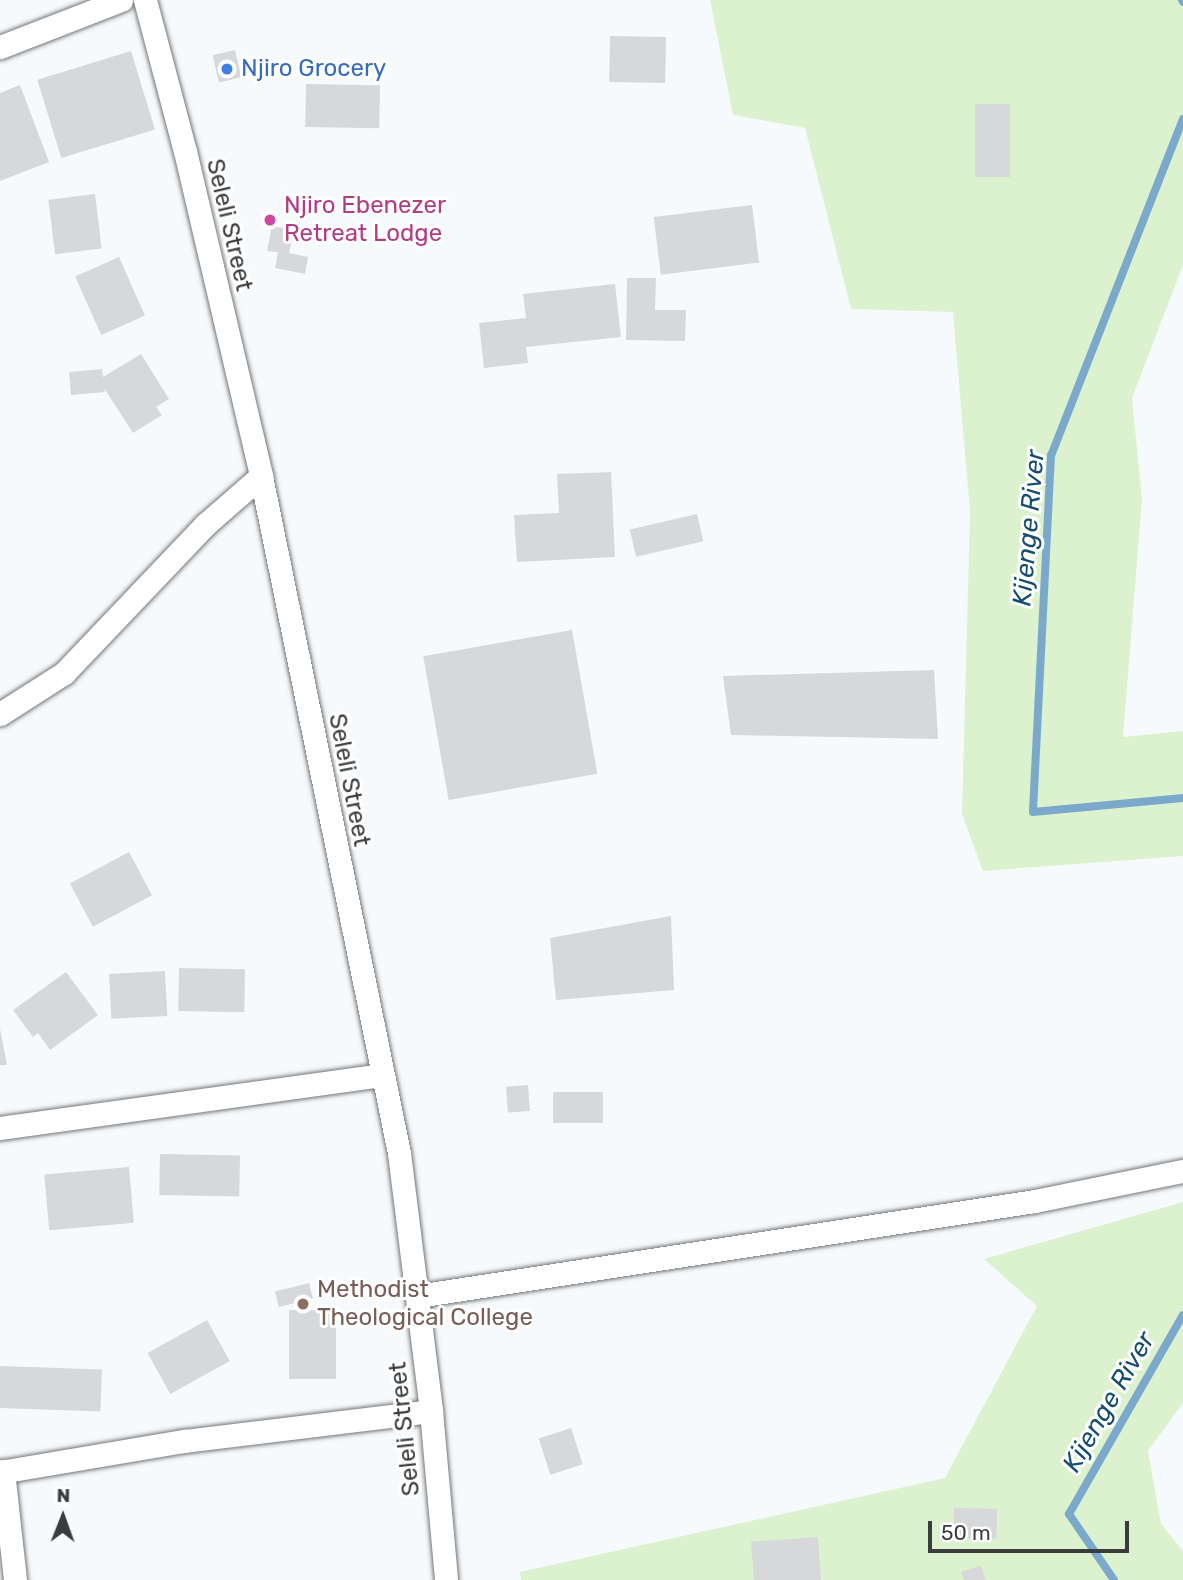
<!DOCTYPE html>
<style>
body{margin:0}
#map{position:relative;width:1183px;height:1580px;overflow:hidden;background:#f7fafc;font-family:Rubik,sans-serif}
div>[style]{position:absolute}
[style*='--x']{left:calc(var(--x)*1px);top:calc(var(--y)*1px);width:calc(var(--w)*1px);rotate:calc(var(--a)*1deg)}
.green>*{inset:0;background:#dcf2ce}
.stream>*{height:8px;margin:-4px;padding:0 4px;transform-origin:4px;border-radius:4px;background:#7aa9cb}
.building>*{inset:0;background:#d6d8da;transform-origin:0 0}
.roads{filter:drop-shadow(0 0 2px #747779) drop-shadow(0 0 2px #747779)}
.street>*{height:23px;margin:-11.5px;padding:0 11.5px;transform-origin:11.5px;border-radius:11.5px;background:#fff}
.dots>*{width:19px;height:19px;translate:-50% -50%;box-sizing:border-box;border:4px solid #fff;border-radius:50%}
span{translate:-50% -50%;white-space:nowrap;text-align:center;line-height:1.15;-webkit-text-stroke:6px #fff;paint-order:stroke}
.shop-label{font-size:24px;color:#366cbe}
.left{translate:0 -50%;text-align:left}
.hotel-label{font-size:24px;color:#b23c85}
.street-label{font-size:24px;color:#3b3c3d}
.education-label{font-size:24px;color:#785e54}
.water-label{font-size:26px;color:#164e71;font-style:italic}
.north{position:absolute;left:28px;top:1482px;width:70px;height:70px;-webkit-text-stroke:5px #fff;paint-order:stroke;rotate:1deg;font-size:19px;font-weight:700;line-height:28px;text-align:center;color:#3b3c3d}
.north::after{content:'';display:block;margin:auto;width:24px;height:32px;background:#3b3c3d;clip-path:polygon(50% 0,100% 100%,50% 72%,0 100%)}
.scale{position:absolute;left:928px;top:1521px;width:201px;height:32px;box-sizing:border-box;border:4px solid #3b3c3d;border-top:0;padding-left:9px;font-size:21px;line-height:24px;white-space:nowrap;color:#3b3c3d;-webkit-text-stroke:5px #fff;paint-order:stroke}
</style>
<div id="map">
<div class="green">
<div style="clip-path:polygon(710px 0,1183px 0,1183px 265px,1132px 398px,1142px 499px,1123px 737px,1183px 731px,1183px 856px,983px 871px,962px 814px,970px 512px,953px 312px,851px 309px,805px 128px,733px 115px)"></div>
<div style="clip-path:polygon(1183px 1202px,1183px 1403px,1148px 1451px,1161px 1524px,1183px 1551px,1183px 1580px,521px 1580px,520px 1572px,945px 1478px,1037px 1306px,984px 1259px)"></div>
</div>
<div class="stream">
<div style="--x:1182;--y:0;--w:2;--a:63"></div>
<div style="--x:1183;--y:119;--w:361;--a:111.4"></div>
<div style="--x:1051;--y:455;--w:357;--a:92.9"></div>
<div style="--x:1033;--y:812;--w:151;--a:-5.3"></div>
<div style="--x:1114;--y:1580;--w:80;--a:-124.3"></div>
<div style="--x:1069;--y:1514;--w:229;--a:-60.2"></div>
</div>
<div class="building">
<div style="left:610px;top:36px;width:56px;height:46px;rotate:1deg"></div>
<div style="left:235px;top:50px;width:28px;height:23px;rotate:77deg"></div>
<div style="left:131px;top:51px;width:82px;height:98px;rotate:73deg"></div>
<div style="left:306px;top:84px;width:74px;height:43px;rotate:1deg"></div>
<div style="clip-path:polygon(20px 85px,49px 162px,0 181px,0 93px)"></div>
<div style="left:975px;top:104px;width:35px;height:73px"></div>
<div style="left:95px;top:194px;width:55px;height:47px;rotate:83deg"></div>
<div style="left:752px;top:205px;width:58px;height:99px;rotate:83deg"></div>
<div style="clip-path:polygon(272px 226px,294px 230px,289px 253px,308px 257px,305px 274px,275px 268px,278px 252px,267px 251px)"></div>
<div style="left:119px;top:257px;width:64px;height:48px;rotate:66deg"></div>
<div style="clip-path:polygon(627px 278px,656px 278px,655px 310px,686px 310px,685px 341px,626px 340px)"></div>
<div style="clip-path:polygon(615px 284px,621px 337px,526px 347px,528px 363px,484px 368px,479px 323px,526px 318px,523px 294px)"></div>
<div style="clip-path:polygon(141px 354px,169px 399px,156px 407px,162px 415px,133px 433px,104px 388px,105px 392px,71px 395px,69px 372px,102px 369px,103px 377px)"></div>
<div style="clip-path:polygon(611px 472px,615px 557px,517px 562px,514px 515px,559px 513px,557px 474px)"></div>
<div style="left:697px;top:514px;width:28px;height:69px;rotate:77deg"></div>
<div style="left:572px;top:630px;width:146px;height:151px;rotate:80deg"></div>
<div style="clip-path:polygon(934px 670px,938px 739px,731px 735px,723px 676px)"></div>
<div style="left:129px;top:852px;width:49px;height:67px;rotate:62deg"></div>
<div style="clip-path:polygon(671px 916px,674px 990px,556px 1000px,550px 938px)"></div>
<div style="left:179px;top:968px;width:66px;height:43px;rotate:1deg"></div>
<div style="left:165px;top:971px;width:45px;height:56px;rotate:87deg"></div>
<div style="clip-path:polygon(66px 972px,98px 1015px,50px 1050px,38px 1033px,33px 1037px,13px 1010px)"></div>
<div style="clip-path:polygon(0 1029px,7px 1065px,0 1065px)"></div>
<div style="left:528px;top:1085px;width:26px;height:22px;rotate:86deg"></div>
<div style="left:603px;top:1092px;width:31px;height:50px;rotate:90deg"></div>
<div style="left:160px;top:1154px;width:80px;height:41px;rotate:1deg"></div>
<div style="left:129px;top:1167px;width:56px;height:85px;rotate:85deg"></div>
<div style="left:309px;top:1283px;width:16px;height:35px;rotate:76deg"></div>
<div style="left:289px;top:1310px;width:47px;height:69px"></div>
<div style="left:207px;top:1320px;width:47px;height:68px;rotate:61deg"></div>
<div style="left:0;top:1366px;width:102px;height:42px;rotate:2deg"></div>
<div style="left:571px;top:1428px;width:38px;height:34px;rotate:72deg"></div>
<div style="left:954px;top:1508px;width:43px;height:30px;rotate:1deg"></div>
<div style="left:818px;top:1537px;width:43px;height:67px;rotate:86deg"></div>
<div style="clip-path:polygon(981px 1566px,986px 1580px,964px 1580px,961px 1572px)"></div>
</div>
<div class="roads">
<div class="street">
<div style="--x:145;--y:0;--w:156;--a:75.2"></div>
<div style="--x:185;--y:151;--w:334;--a:76.8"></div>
<div style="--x:261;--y:476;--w:691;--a:78.48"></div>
<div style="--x:399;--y:1153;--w:260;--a:82.9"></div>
<div style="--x:431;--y:1411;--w:170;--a:84.9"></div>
<div style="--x:0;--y:47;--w:130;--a:-21.2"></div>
<div style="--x:0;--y:714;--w:76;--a:-32.6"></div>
<div style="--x:64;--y:673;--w:206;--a:-46.4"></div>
<div style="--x:206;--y:524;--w:73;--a:-41.1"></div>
<div style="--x:0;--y:1128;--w:386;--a:-7.9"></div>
<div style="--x:417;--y:1296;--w:625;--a:-8.74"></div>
<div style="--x:1035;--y:1201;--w:151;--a:-11.5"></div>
<div style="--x:3;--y:1471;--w:110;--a:83.7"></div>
<div style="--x:0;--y:1472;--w:187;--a:-9.6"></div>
<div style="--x:184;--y:1441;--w:249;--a:-6.9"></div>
</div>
</div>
<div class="dots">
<div style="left:227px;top:69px;background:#3f7fe0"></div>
<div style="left:270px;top:220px;background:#d1479c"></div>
<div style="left:303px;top:1304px;background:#8d6e63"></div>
</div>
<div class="shop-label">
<span class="left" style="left:241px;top:69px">Njiro Grocery</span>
</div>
<div class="hotel-label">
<span class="left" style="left:284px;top:220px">Njiro Ebenezer<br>Retreat Lodge</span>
</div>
<div class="street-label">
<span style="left:229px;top:225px;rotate:77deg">Seleli Street</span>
<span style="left:349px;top:780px;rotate:79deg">Seleli Street</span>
<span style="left:405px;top:1429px;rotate:-96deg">Seleli Street</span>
</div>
<div class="education-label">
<span class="left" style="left:317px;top:1304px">Methodist<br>Theological College</span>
</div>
<div class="water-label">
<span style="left:1029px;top:528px;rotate:-85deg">Kijenge River</span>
<span style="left:1109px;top:1402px;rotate:-60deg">Kijenge River</span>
</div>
<div class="north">N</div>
<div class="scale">50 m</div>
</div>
